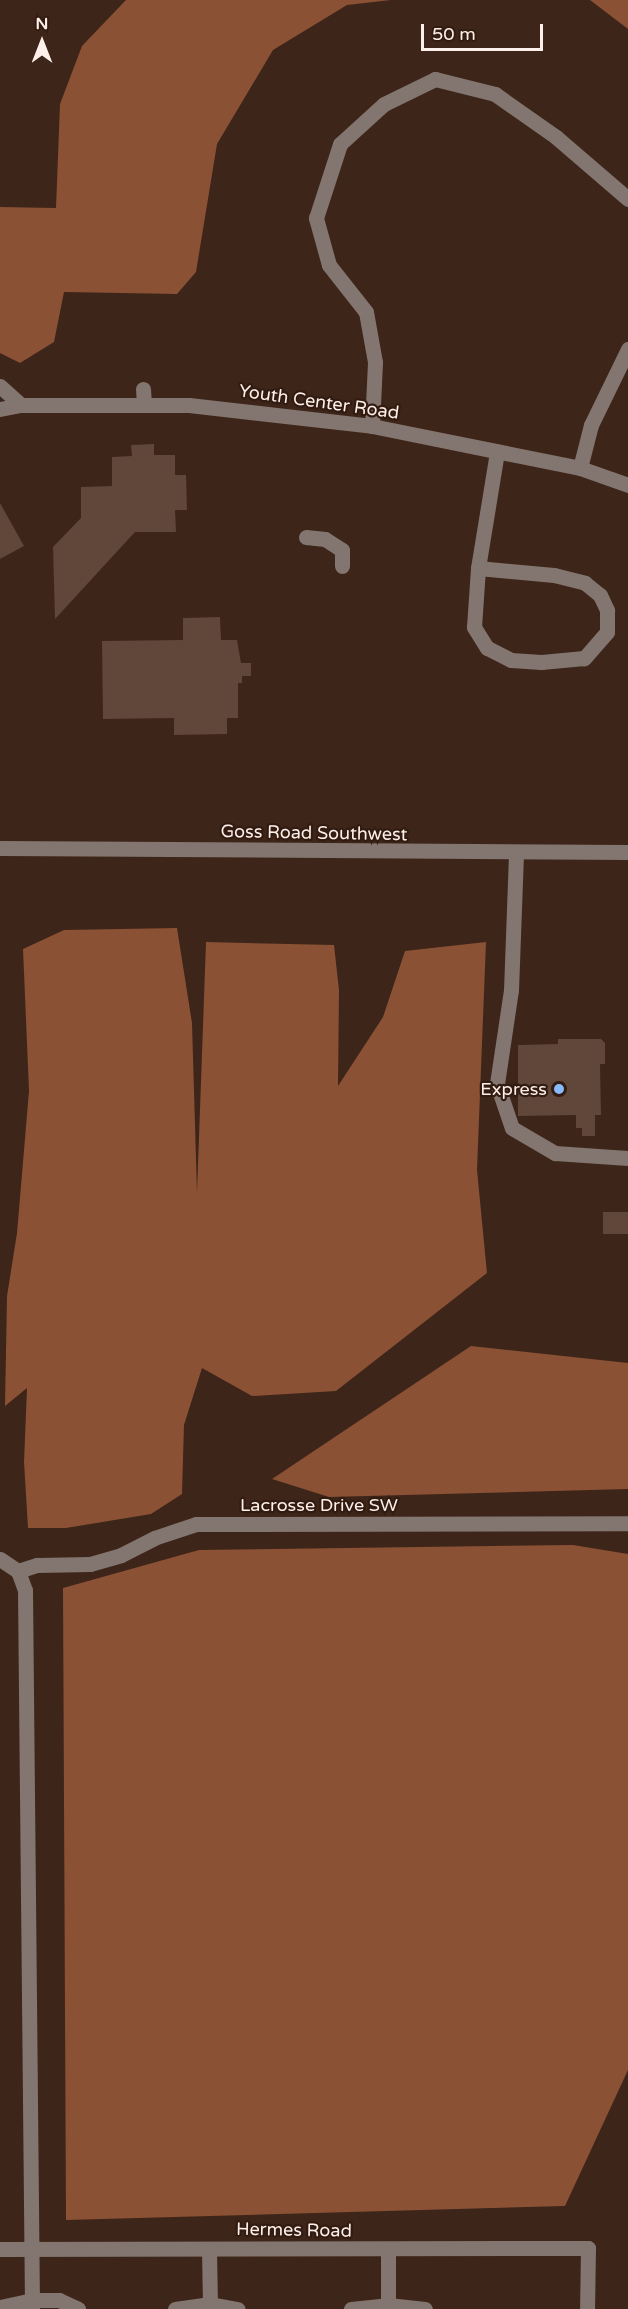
<!DOCTYPE html>
<style>
body{margin:0}
#map{position:relative;width:628px;height:2309px;overflow:hidden;background:#3d2519;font-family:"Varela Round",sans-serif}
div>[style]{position:absolute}
[style*='--x']{left:calc(var(--x)*1px);top:calc(var(--y)*1px);width:calc(var(--w)*1px);rotate:calc(var(--a)*1deg)}
.forest>*{inset:0;background:#8a5135}
.building>*{inset:0;background:#61463a;transform-origin:0 0}
.minor>*{height:15px;margin:-7.5px;padding:0 7.5px;transform-origin:7.5px;border-radius:7.5px;background:#83756f}
.dots>*{width:16px;height:16px;translate:-50% -50%;box-sizing:border-box;border:3px solid #321b10;border-radius:50%}
span{translate:-50% -50%;white-space:nowrap;text-align:center;line-height:1.15;-webkit-text-stroke:4.5px #321b10;paint-order:stroke}
.street-label{font-size:18px;color:#fdefe9}
.poi-label{font-size:18px;color:#fdefe9}
.right{translate:-100% -50%;text-align:right}
.north{position:absolute;left:12px;top:12px;width:60px;height:60px;-webkit-text-stroke:4px #321b10;paint-order:stroke;rotate:0deg;font-size:16px;font-weight:700;line-height:24px;text-align:center;color:#fdefe9}
.north::after{content:'';display:block;margin:auto;width:21px;height:27px;background:#fdefe9;clip-path:polygon(50% 0,100% 100%,50% 72%,0 100%)}
.scale{position:absolute;left:421px;top:24px;width:122px;height:27px;box-sizing:border-box;border:3px solid #fdefe9;border-top:0;padding-left:8px;font-size:18px;line-height:21px;white-space:nowrap;color:#fdefe9;-webkit-text-stroke:4px #321b10;paint-order:stroke}
</style>
<div id="map">
<div class="forest">
<div style="clip-path:polygon(126px 0,391px 0,347px 5px,273px 50px,217px 144px,196px 272px,177px 294px,64px 292px,54px 342px,20px 363px,0 353px,0 207px,56px 208px,60px 104px,82px 46px)"></div>
<div style="clip-path:polygon(590px 0,628px 0,628px 29px)"></div>
<div style="clip-path:polygon(177px 928px,192px 1023px,197px 1193px,206px 942px,334px 945px,339px 990px,338px 1086px,383px 1017px,405px 951px,486px 942px,477px 1170px,487px 1273px,336px 1391px,252px 1396px,202px 1368px,184px 1425px,182px 1494px,151px 1514px,66px 1528px,28px 1528px,24px 1462px,27px 1388px,5px 1406px,7px 1296px,17px 1233px,29px 1091px,23px 949px,64px 930px)"></div>
<div style="clip-path:polygon(471px 1346px,628px 1363px,628px 1489px,329px 1497px,272px 1479px)"></div>
<div style="clip-path:polygon(573px 1545px,628px 1554px,628px 2070px,565px 2206px,66px 2220px,63px 1588px,199px 1550px)"></div>
</div>
<div class="building">
<div style="clip-path:polygon(154px 444px,154px 455px,175px 455px,175px 475px,186px 475px,187px 510px,175px 510px,176px 532px,135px 532px,55px 619px,53px 547px,81px 518px,81px 487px,112px 486px,112px 457px,132px 456px,131px 445px)"></div>
<div style="clip-path:polygon(0 503px,24px 546px,0 559px)"></div>
<div style="clip-path:polygon(220px 617px,221px 640px,237px 640px,241px 663px,251px 663px,251px 676px,242px 676px,242px 683px,238px 683px,238px 718px,227px 718px,227px 734px,174px 735px,174px 718px,103px 719px,102px 641px,183px 640px,183px 618px)"></div>
<div style="clip-path:polygon(558px 1039px,601px 1039px,605px 1043px,605px 1064px,600px 1064px,601px 1115px,595px 1115px,595px 1136px,582px 1136px,582px 1128px,576px 1128px,576px 1115px,518px 1116px,518px 1045px,558px 1044px)"></div>
<div style="left:628px;top:1212px;width:22px;height:25px;rotate:90deg"></div>
</div>
<div class="minor">
<div style="--x:0;--y:386;--w:28;--a:42"></div>
<div style="--x:143;--y:389;--w:16;--a:86"></div>
<div style="--x:0;--y:409;--w:21;--a:-11"></div>
<div style="--x:21;--y:405;--w:168;--a:0"></div>
<div style="--x:189;--y:405;--w:184;--a:6.5"></div>
<div style="--x:372;--y:426;--w:212;--a:11.4"></div>
<div style="--x:580;--y:468;--w:51;--a:19.5"></div>
<div style="--x:372;--y:426;--w:64;--a:-87.3"></div>
<div style="--x:375;--y:362;--w:51;--a:-100.2"></div>
<div style="--x:366;--y:312;--w:60;--a:-128.2"></div>
<div style="--x:329;--y:265;--w:49;--a:-105.5"></div>
<div style="--x:316;--y:218;--w:78;--a:-72"></div>
<div style="--x:340;--y:144;--w:59;--a:-42.3"></div>
<div style="--x:384;--y:104;--w:57;--a:-26.1"></div>
<div style="--x:435;--y:79;--w:62;--a:14"></div>
<div style="--x:495;--y:94;--w:75;--a:35.2"></div>
<div style="--x:556;--y:137;--w:95;--a:40.7"></div>
<div style="--x:580;--y:468;--w:44;--a:-75.7"></div>
<div style="--x:591;--y:425;--w:85;--a:-64"></div>
<div style="--x:306;--y:537;--w:19;--a:6"></div>
<div style="--x:325;--y:539;--w:20;--a:33"></div>
<div style="--x:342;--y:550;--w:16;--a:90"></div>
<div style="--x:478;--y:568;--w:76;--a:5.3"></div>
<div style="--x:554;--y:575;--w:32;--a:14"></div>
<div style="--x:585;--y:583;--w:19;--a:39"></div>
<div style="--x:600;--y:595;--w:17;--a:65"></div>
<div style="--x:607;--y:610;--w:22;--a:90"></div>
<div style="--x:607;--y:632;--w:35;--a:131"></div>
<div style="--x:584;--y:658;--w:43;--a:174.7"></div>
<div style="--x:541;--y:662;--w:30;--a:-176"></div>
<div style="--x:511;--y:660;--w:27;--a:-153"></div>
<div style="--x:487;--y:648;--w:25;--a:-122"></div>
<div style="--x:474;--y:627;--w:59;--a:-86.1"></div>
<div style="--x:478;--y:568;--w:118;--a:-80.7"></div>
<div style="--x:0;--y:848;--w:628;--a:0.36"></div>
<div style="--x:516;--y:854;--w:136;--a:92.1"></div>
<div style="--x:511;--y:990;--w:95;--a:98.5"></div>
<div style="--x:497;--y:1084;--w:46;--a:71.2"></div>
<div style="--x:512;--y:1128;--w:50;--a:30.2"></div>
<div style="--x:555;--y:1153;--w:73;--a:3.9"></div>
<div style="--x:0;--y:1559;--w:22;--a:34"></div>
<div style="--x:18;--y:1571;--w:20;--a:70"></div>
<div style="--x:25;--y:1590;--w:719;--a:89.44"></div>
<div style="--x:18;--y:1571;--w:20;--a:-18"></div>
<div style="--x:37;--y:1565;--w:53;--a:-1.1"></div>
<div style="--x:90;--y:1564;--w:32;--a:-16"></div>
<div style="--x:121;--y:1555;--w:37;--a:-27"></div>
<div style="--x:154;--y:1538;--w:44;--a:-18.4"></div>
<div style="--x:196;--y:1524;--w:432;--a:-0.1"></div>
<div style="--x:0;--y:2249;--w:588;--a:-0.1"></div>
<div style="--x:588;--y:2248;--w:61;--a:90.9"></div>
<div style="--x:209;--y:2249;--w:60;--a:89"></div>
<div style="--x:388;--y:2250;--w:59;--a:90"></div>
<div style="--x:0;--y:2307;--w:33;--a:-12"></div>
<div style="--x:32;--y:2300;--w:27;--a:0"></div>
<div style="--x:59;--y:2300;--w:21;--a:25"></div>
<div style="--x:175;--y:2309;--w:34;--a:-8"></div>
<div style="--x:209;--y:2304;--w:29;--a:10"></div>
<div style="--x:351;--y:2309;--w:37;--a:-6"></div>
<div style="--x:388;--y:2305;--w:37;--a:6"></div>
</div>
<div class="dots">
<div style="left:559px;top:1089px;background:#89bafc"></div>
</div>
<div class="street-label">
<span style="left:319px;top:402px;rotate:8deg">Youth Center Road</span>
<span style="left:314px;top:833px;rotate:1deg">Goss Road Southwest</span>
<span style="left:319px;top:1505px">Lacrosse Drive SW</span>
<span style="left:294px;top:2230px;rotate:1deg">Hermes Road</span>
</div>
<div class="poi-label">
<span class="right" style="left:547px;top:1089px">Express</span>
</div>
<div class="north">N</div>
<div class="scale">50 m</div>
</div>
